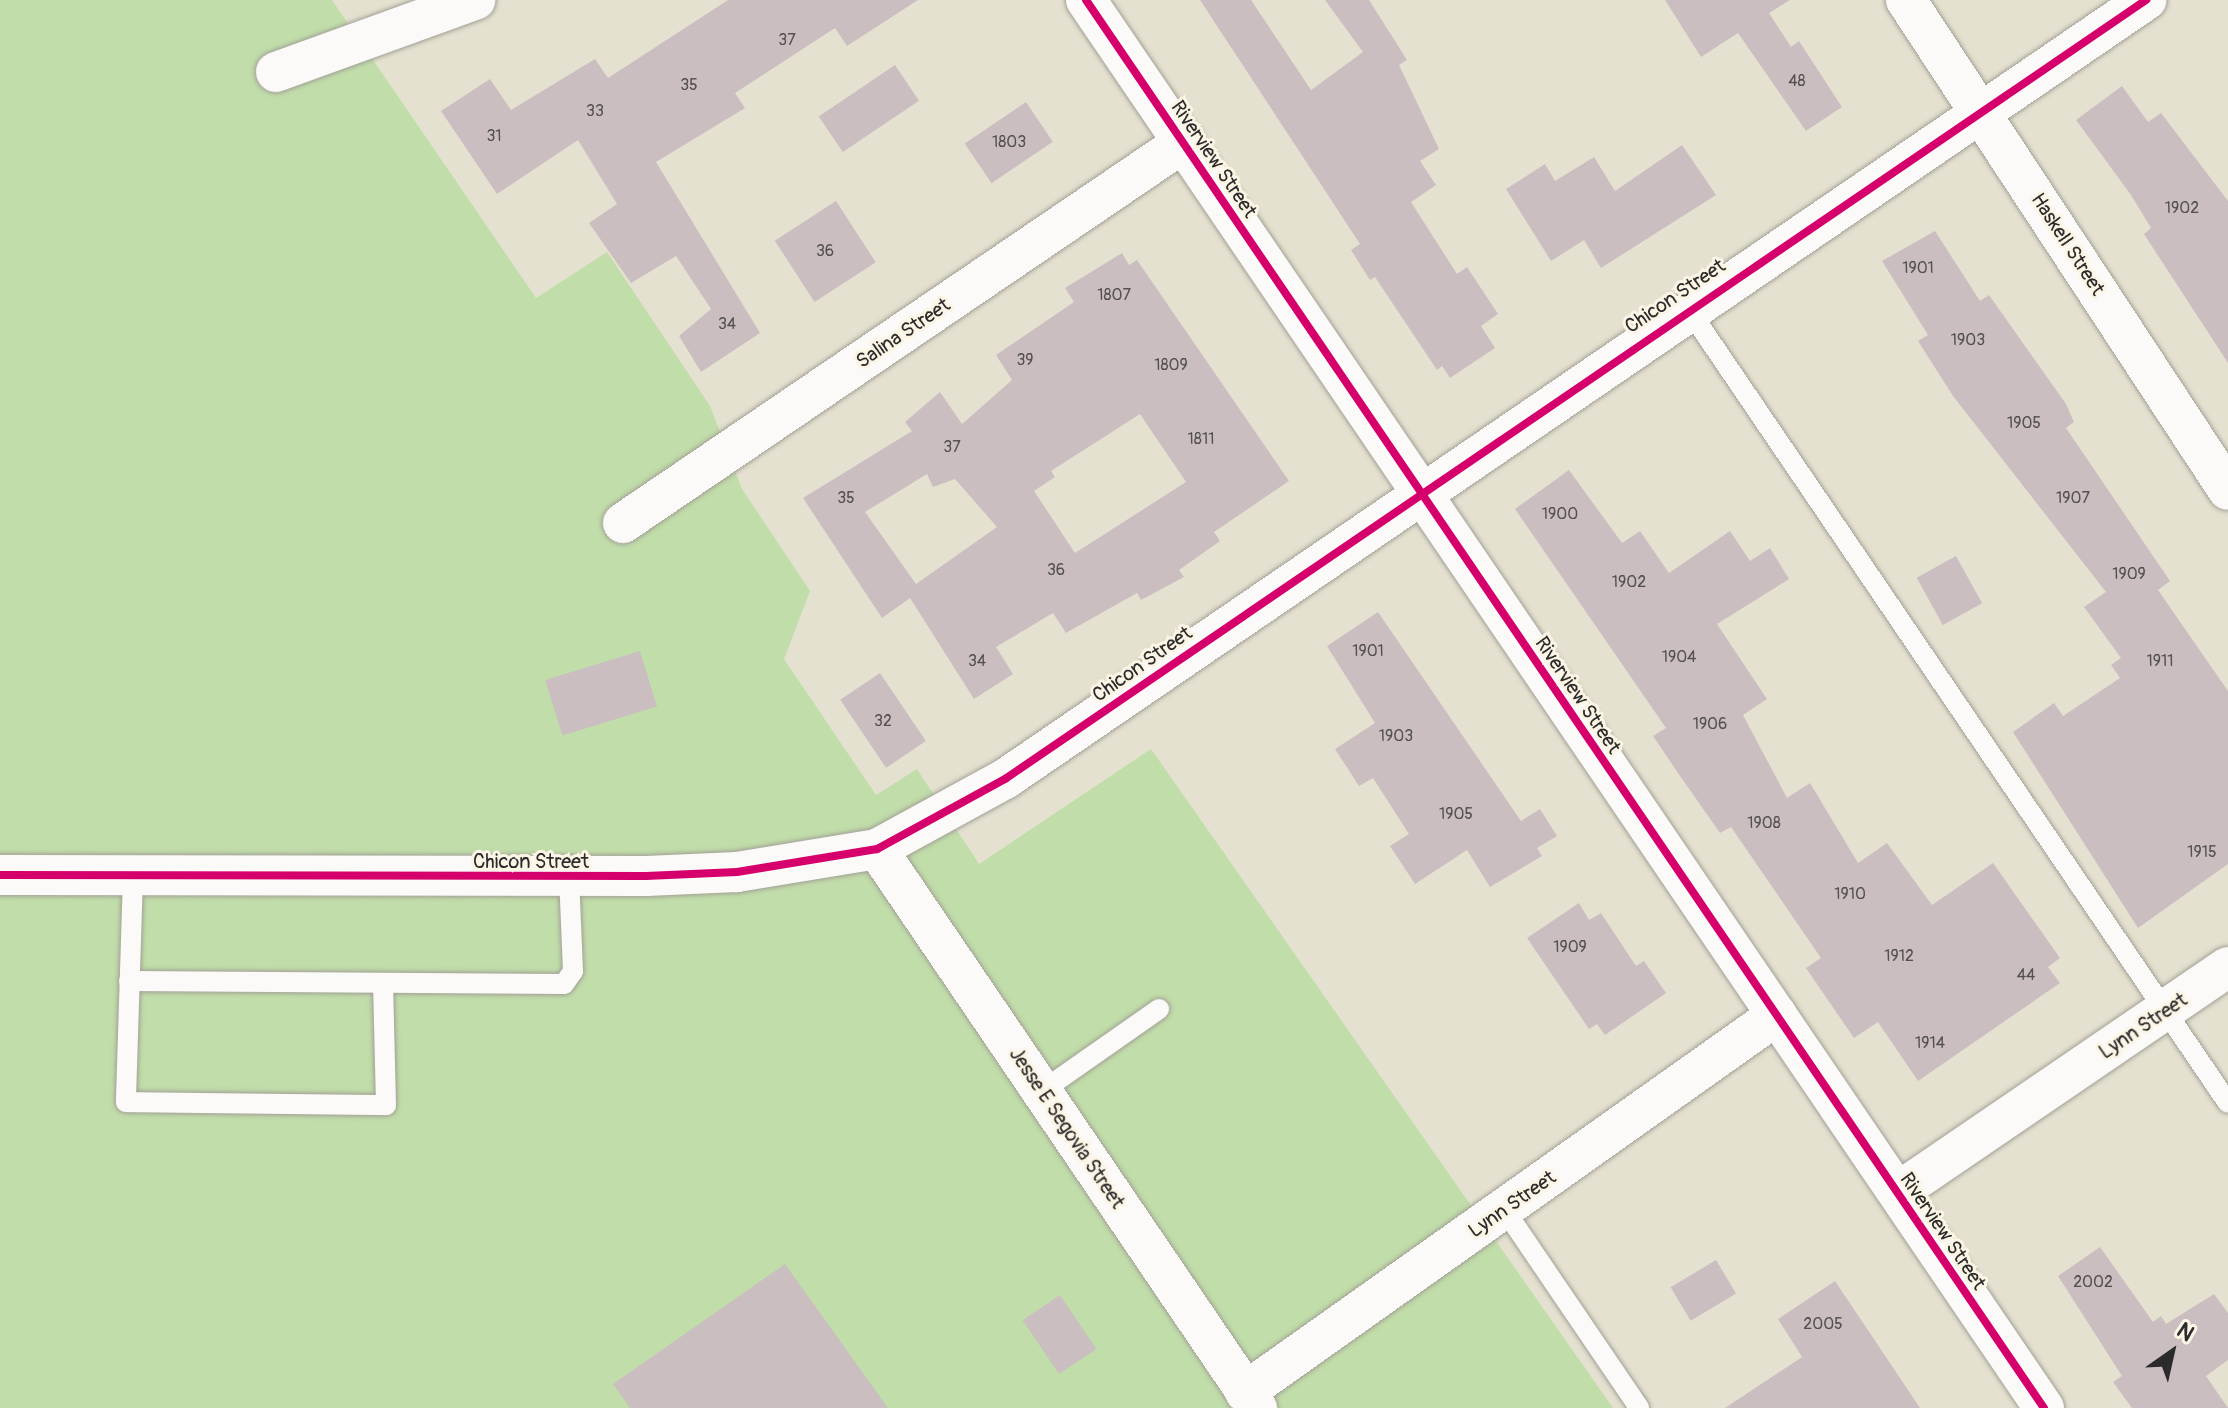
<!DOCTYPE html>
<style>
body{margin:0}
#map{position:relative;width:2228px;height:1408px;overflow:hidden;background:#e5e1d0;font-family:Pangolin,sans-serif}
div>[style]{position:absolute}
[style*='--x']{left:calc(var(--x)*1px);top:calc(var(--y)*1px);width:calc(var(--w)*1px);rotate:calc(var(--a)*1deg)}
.green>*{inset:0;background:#c1dda9}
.building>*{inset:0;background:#cbbec1;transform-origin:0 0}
.roads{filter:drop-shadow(0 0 2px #a2a096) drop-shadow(0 0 2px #a2a096)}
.lane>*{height:20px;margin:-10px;padding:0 10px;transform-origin:10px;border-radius:10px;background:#fbfaf8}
.street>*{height:40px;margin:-20px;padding:0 20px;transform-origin:20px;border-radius:20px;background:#fbfaf8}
.cycleway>*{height:8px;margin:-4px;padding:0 4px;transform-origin:4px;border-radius:4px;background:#d6006c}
span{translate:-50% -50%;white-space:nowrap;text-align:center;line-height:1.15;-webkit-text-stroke:6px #fcf5e5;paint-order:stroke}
.number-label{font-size:16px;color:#535050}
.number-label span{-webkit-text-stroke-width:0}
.street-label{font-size:20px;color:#2b2b2b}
.north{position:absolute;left:2132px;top:1312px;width:80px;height:80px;-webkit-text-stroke:6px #fcf5e5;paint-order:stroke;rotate:34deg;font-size:22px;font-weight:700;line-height:32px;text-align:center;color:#2b2b2b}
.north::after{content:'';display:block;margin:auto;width:28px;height:36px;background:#2b2b2b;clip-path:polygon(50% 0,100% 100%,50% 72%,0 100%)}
</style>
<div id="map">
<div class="green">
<div style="clip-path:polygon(0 0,332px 0,536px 298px,607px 252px,710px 406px,742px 489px,810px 591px,784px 659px,876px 795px,917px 769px,979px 864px,1151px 749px,1613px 1408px,0 1408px)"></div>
</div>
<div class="building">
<div style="clip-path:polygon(728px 0,918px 0,847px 46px,835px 28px,735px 93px,745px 108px,656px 162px,760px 333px,701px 372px,679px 336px,711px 309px,676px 256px,631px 283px,589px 223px,617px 204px,578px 140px,497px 194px,441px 111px,490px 79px,511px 110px,595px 59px,608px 78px)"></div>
<div style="clip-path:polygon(1200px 0,1251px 0,1311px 90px,1363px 52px,1325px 0,1369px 0,1407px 60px,1399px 65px,1439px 149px,1420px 161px,1436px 185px,1411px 202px,1457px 274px,1467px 267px,1498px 314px,1481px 326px,1495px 348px,1450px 378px,1442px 366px,1437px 370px,1375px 277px,1370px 280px,1351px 250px,1360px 244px)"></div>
<div style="clip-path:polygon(1665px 0,1790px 0,1769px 13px,1791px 47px,1799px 41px,1842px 107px,1806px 131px,1738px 33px,1701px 57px)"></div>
<div style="left:895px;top:65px;width:43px;height:92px;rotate:56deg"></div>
<div style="clip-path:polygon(2122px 86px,2148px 122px,2161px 113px,2228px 201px,2228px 363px,2144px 234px,2151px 228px,2131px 195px,2076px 120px)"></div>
<div style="left:1026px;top:102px;width:48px;height:74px;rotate:56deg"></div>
<div style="clip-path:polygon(1682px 145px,1716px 195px,1601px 268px,1584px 240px,1551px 261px,1506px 189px,1545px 164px,1555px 181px,1594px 157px,1615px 191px)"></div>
<div style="left:836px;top:201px;width:73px;height:73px;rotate:57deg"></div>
<div style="clip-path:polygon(1935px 231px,1980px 301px,1989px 295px,2066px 404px,2074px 422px,2066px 428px,2170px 581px,2158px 590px,2228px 691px,2228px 864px,2138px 928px,2013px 732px,2054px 703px,2063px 716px,2120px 678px,2111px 665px,2121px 658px,2084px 607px,2106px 592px,1953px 396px,1918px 341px,1928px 335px,1882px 261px)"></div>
<div style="clip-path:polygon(evenodd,1122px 253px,1129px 265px,1137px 260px,1289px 481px,1214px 532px,1220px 541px,1179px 570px,1184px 577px,1141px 600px,1137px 593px,1066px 633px,1053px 613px,996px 647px,1013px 674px,974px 699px,910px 598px,882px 618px,803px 498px,912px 431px,905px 422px,940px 392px,962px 424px,1012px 380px,996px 355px,1074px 302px,1065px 288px,1122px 253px,1140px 414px,1186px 482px,1075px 553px,1034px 491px,1055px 477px,1051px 471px,1140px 414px,1122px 253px,927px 474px,933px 487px,955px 479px,997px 527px,916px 584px,865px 512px,927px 474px)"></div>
<div style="clip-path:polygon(1569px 470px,1622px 543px,1640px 531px,1669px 573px,1730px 531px,1750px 561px,1770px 548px,1789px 579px,1717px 624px,1767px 699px,1743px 715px,1787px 798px,1810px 783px,1858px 863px,1887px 843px,1932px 905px,1993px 863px,2060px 958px,2048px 967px,2060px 983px,1918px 1081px,1878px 1022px,1854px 1038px,1806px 968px,1821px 958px,1731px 827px,1720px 833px,1678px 773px,1653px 736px,1666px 728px,1515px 509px)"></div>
<div style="left:1956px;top:556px;width:54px;height:45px;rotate:61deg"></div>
<div style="clip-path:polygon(1378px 612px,1521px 821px,1540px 809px,1557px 836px,1537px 848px,1542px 856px,1490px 887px,1467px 850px,1415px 884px,1390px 846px,1409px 834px,1373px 778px,1359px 786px,1335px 749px,1375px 723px,1327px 646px)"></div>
<div style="left:640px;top:651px;width:58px;height:99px;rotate:73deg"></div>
<div style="left:880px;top:673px;width:82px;height:48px;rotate:56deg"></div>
<div style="clip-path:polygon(1579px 903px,1589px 920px,1601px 913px,1636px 966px,1644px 961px,1666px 993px,1605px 1035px,1597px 1024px,1589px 1029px,1527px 938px)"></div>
<div style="clip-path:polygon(2100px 1247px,2153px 1322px,2161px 1316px,2166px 1324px,2214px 1294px,2228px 1313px,2228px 1360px,2206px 1376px,2228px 1408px,2132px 1408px,2113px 1382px,2122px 1376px,2058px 1276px)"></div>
<div style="left:1716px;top:1260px;width:39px;height:53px;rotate:59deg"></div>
<div style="clip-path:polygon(785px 1264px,888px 1408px,630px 1408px,613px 1384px)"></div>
<div style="clip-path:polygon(1835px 1281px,1920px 1408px,1725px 1408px,1802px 1357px,1778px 1319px)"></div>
<div style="left:1060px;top:1295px;width:65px;height:45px;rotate:56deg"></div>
</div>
<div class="roads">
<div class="lane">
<div style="--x:1687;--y:307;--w:962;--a:55.8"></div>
<div style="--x:133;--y:876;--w:226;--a:91.8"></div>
<div style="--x:126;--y:1102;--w:260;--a:0.7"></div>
<div style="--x:386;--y:1105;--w:122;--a:-91.4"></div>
<div style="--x:129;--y:981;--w:435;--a:0.4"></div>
<div style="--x:564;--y:984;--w:16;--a:-55"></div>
<div style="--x:573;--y:971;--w:94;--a:-92.4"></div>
<div style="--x:1042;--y:1091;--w:143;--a:-35"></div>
<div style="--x:1504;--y:1209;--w:240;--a:55.8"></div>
</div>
<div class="street">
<div style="--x:1086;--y:0;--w:1703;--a:55.77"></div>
<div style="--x:1906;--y:0;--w:586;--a:56.69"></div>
<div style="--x:276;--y:72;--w:212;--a:-19.9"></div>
<div style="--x:623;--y:523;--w:678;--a:-34.18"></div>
<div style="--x:877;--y:849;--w:676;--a:55.79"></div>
<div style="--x:0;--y:875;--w:646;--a:0.09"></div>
<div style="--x:646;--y:876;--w:91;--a:-2.5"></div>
<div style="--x:737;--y:872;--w:142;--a:-9.3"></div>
<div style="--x:877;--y:849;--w:146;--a:-28.7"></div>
<div style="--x:1005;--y:779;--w:1382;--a:-34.32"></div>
<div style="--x:1898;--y:1192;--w:399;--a:-34.3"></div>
<div style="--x:1245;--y:1392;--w:652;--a:-35.32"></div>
</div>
</div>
<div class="cycleway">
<div style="--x:1086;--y:0;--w:1703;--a:55.77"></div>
<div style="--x:0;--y:875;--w:646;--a:0.09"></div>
<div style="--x:646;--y:876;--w:91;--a:-2.5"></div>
<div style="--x:737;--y:872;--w:142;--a:-9.3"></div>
<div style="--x:877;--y:849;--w:146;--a:-28.7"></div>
<div style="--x:1005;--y:779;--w:1382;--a:-34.32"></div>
</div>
<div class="number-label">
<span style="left:787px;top:40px">37</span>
<span style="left:1797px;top:81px">48</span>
<span style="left:689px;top:85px">35</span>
<span style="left:595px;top:111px">33</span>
<span style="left:494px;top:136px">31</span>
<span style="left:1009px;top:142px">1803</span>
<span style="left:2182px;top:208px">1902</span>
<span style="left:825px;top:251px">36</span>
<span style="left:1918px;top:268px">1901</span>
<span style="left:1114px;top:295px">1807</span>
<span style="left:727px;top:324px">34</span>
<span style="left:1968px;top:340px">1903</span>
<span style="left:1025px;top:360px">39</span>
<span style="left:1171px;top:365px">1809</span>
<span style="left:2024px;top:423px">1905</span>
<span style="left:1201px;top:439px">1811</span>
<span style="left:952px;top:447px">37</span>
<span style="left:846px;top:498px">35</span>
<span style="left:2073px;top:498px">1907</span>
<span style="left:1560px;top:514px">1900</span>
<span style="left:1056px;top:570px">36</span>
<span style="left:2129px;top:574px">1909</span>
<span style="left:1629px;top:582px">1902</span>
<span style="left:1368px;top:651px">1901</span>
<span style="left:1679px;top:657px">1904</span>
<span style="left:977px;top:661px">34</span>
<span style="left:2160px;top:661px">1911</span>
<span style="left:883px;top:721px">32</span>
<span style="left:1710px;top:724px">1906</span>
<span style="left:1396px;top:736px">1903</span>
<span style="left:1456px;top:814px">1905</span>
<span style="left:1764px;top:823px">1908</span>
<span style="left:2202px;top:852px">1915</span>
<span style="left:1850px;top:894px">1910</span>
<span style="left:1570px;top:947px">1909</span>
<span style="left:1899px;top:956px">1912</span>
<span style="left:2026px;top:975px">44</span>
<span style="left:1930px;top:1043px">1914</span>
<span style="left:2093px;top:1282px">2002</span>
<span style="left:1823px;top:1324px">2005</span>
</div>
<div class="street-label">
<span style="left:1214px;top:159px;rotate:56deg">Riverview Street</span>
<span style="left:2068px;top:244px;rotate:57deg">Haskell Street</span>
<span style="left:1675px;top:296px;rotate:-34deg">Chicon Street</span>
<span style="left:903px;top:333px;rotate:-34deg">Salina Street</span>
<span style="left:1142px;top:664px;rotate:-35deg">Chicon Street</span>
<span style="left:1578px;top:695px;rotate:56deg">Riverview Street</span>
<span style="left:531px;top:861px">Chicon Street</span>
<span style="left:2143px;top:1026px;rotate:-34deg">Lynn Street</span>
<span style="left:1067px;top:1128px;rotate:56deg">Jesse E Segovia Street</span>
<span style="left:1512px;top:1204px;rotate:-35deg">Lynn Street</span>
<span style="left:1943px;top:1231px;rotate:56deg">Riverview Street</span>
</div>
<div class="north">N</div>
</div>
